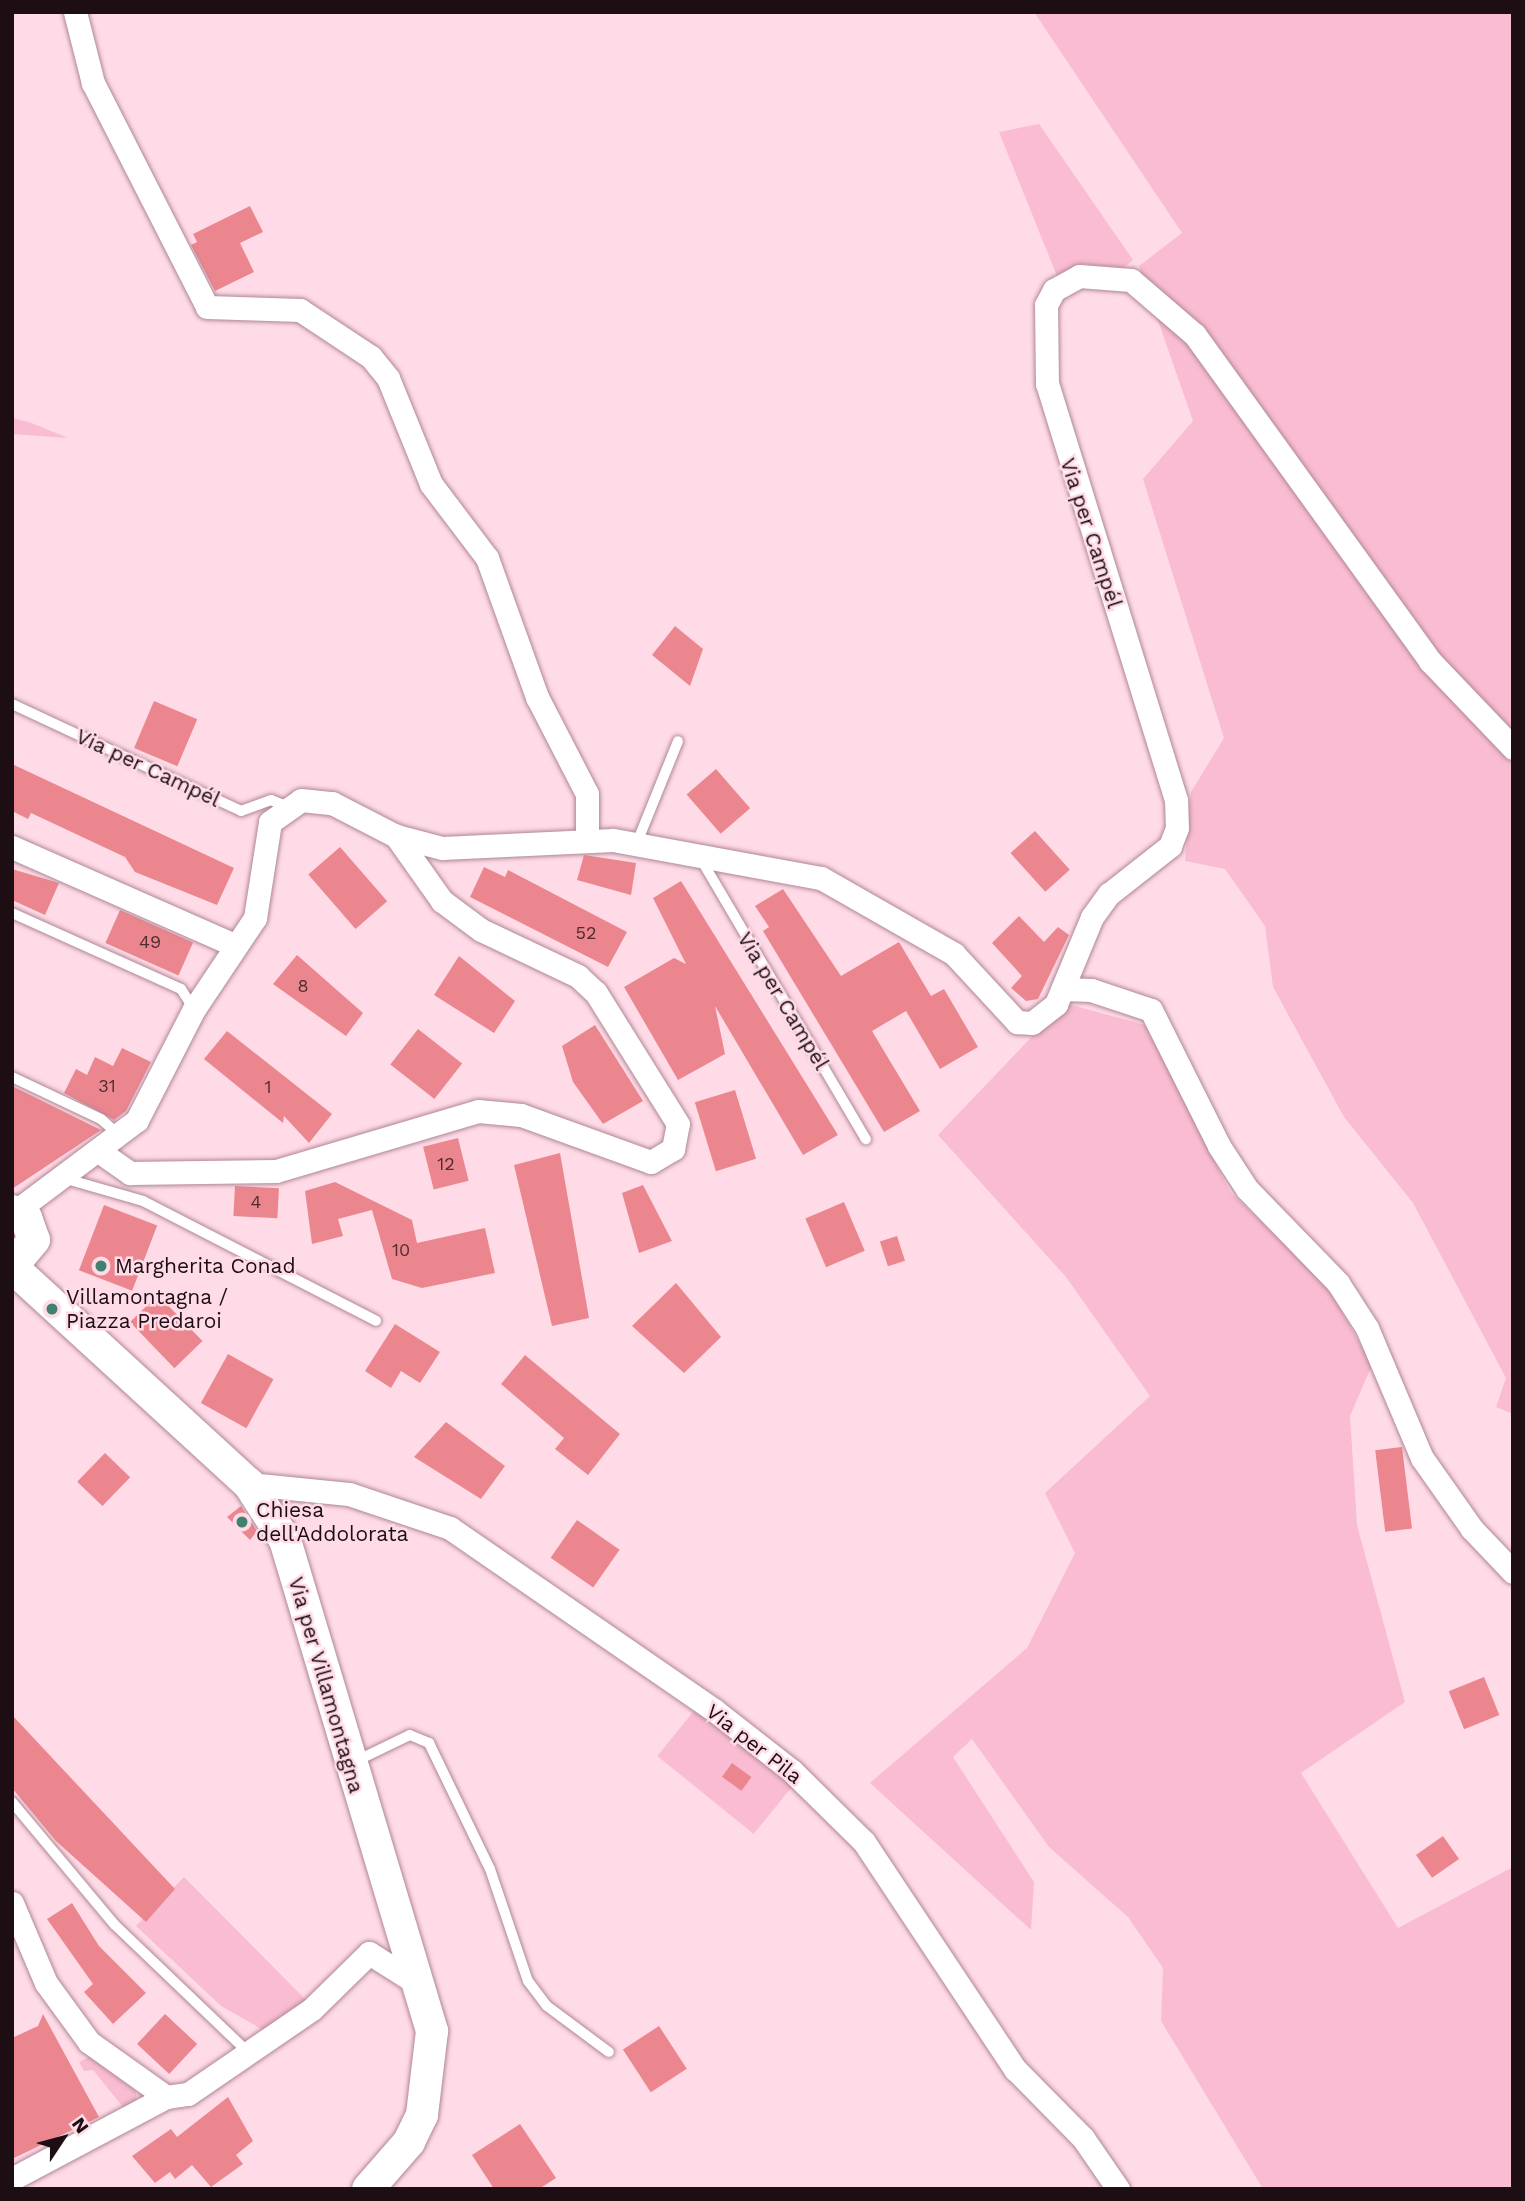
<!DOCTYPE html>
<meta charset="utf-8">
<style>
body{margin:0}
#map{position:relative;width:1525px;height:2201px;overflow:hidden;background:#ffdbe7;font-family:"Work Sans",sans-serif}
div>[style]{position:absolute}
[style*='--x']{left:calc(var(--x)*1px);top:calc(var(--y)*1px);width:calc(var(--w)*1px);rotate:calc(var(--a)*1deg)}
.green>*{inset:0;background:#f9bcd2;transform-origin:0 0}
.building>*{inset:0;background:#eb868e;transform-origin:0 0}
.roads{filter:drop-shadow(0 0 2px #b08795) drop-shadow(0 0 2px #b08795)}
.lane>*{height:10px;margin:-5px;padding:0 5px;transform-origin:5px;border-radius:5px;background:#fff}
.street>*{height:23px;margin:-11.5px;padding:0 11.5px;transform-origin:11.5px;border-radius:11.5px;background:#fff}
.secondary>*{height:32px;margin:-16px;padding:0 16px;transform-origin:16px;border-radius:16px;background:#fff}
.dots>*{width:19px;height:19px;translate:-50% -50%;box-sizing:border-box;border:4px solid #ffdbe7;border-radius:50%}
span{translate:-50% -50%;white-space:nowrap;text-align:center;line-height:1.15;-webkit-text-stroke:5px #ffdbe7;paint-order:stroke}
.number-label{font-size:18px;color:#502c32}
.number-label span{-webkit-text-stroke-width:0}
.street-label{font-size:21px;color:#1d0e14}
.poi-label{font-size:21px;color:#1d0e14}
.left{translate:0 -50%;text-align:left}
.frame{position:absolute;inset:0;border:14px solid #1d0e14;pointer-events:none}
.north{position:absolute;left:28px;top:2103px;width:70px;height:70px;-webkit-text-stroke:5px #ffdbe7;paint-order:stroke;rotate:54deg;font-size:19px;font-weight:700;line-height:28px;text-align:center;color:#1d0e14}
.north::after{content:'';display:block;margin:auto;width:24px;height:32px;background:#1d0e14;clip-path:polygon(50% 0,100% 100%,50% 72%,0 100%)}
</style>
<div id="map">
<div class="green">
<div style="clip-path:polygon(1034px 12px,1513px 12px,1513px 1414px,1496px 1407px,1506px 1378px,1413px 1203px,1344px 1117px,1273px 987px,1265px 926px,1225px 869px,1185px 861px,1191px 792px,1224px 738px,1143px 479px,1193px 421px,1139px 266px,1182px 233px)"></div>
<div style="clip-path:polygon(1039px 124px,1133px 260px,1123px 268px,1083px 264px,1057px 276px,999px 132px)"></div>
<div style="clip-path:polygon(12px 418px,29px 422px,68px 438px,12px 434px)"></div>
<div style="clip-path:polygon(1064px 1003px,1145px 1025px,1230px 1192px,1326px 1284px,1372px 1365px,1350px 1416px,1357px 1525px,1405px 1702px,1301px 1773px,1398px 1928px,1513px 1867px,1513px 2189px,1263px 2189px,1161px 2021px,1163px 1968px,1128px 1917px,1049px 1847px,972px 1739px,953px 1757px,1034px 1882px,1031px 1930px,870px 1783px,1027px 1648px,1075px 1553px,1045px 1493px,1150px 1396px,1066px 1277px,938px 1135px)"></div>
<div style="left:697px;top:1707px;width:124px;height:63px;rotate:39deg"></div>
<div style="clip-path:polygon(184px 1877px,306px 2000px,267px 2032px,221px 2006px,136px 1926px)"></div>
<div style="clip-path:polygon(89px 2057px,136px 2091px,137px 2103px,127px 2112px,93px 2070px,84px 2071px,79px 2062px)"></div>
</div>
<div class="building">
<div style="clip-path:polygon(250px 206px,263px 232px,240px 243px,254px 272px,215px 291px,191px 245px,197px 242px,193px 234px)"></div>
<div style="clip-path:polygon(675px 626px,703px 649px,690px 686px,652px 655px)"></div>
<div style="left:154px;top:701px;width:47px;height:51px;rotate:23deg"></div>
<div style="clip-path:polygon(12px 764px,234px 868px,217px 905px,135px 872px,125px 857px,31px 813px,28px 819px,12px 811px)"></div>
<div style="left:716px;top:769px;width:52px;height:39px;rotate:49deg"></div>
<div style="left:1035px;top:831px;width:52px;height:33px;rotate:48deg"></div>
<div style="left:340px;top:847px;width:72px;height:42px;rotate:49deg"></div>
<div style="clip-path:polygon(584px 855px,636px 863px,631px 895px,577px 880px)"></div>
<div style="clip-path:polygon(484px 867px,505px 877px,508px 870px,627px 932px,608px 967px,470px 897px)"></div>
<div style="clip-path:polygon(12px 869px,59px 883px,45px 915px,12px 900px)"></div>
<div style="clip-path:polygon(681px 881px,838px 1135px,803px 1155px,715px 1006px,725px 1054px,678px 1080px,624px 987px,674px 958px,686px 964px,653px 898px)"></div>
<div style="clip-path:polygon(783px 889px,841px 976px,899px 942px,931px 996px,944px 989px,978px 1047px,940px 1069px,906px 1011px,872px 1031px,920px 1111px,884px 1132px,763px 931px,769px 927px,755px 906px)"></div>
<div style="left:120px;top:910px;width:80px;height:36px;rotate:24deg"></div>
<div style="clip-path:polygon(1019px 916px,1044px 942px,1058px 927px,1069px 935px,1038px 999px,1026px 1001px,1011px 988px,1022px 976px,992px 943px)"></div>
<div style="clip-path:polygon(297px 955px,363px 1013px,346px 1036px,273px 984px)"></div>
<div style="clip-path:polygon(459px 956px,515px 1001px,494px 1033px,434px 995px)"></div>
<div style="clip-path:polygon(595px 1025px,643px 1101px,603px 1124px,573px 1082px,562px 1046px)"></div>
<div style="left:418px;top:1029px;width:56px;height:45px;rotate:38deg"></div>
<div style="clip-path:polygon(227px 1031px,332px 1114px,309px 1143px,284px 1116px,283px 1123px,204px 1059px)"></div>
<div style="clip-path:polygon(122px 1048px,151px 1062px,126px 1111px,114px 1120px,64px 1093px,76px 1069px,87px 1075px,95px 1057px,113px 1066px)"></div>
<div style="clip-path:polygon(12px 1086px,101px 1130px,12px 1189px)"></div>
<div style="left:735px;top:1090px;width:72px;height:42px;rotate:73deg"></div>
<div style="left:458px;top:1138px;width:44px;height:36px;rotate:76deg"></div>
<div style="clip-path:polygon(560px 1153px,589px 1318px,552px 1326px,514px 1165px)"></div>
<div style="clip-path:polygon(335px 1182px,412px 1220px,417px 1243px,485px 1228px,495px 1273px,422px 1288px,392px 1279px,372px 1210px,338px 1219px,343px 1236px,312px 1244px,305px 1191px)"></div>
<div style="clip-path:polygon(643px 1185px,672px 1241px,639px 1253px,622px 1193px)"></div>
<div style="left:235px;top:1186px;width:44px;height:30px;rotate:3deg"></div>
<div style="left:844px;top:1202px;width:53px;height:42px;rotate:67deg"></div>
<div style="left:104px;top:1205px;width:57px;height:70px;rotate:21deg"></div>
<div style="left:897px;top:1236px;width:26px;height:18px;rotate:72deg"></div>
<div style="clip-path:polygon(676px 1283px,721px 1337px,684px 1373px,632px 1326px)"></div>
<div style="left:158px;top:1295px;width:64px;height:39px;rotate:46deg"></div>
<div style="clip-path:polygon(395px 1324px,440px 1352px,420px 1383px,401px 1371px,391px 1388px,365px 1371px)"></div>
<div style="left:228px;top:1354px;width:52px;height:56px;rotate:29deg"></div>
<div style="clip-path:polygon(525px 1355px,620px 1434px,588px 1475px,555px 1449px,564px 1438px,501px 1384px)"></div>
<div style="clip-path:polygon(446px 1422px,505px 1466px,481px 1499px,414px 1457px)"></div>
<div style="left:1402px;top:1447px;width:82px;height:27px;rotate:83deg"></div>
<div style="left:105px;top:1453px;width:35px;height:40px;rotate:44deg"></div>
<div style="clip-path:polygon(241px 1506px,257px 1531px,250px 1540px,227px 1517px)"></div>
<div style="left:577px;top:1520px;width:52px;height:46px;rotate:35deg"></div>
<div style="left:1484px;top:1677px;width:41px;height:38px;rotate:68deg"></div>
<div style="clip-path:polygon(12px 1715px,175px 1889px,146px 1922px,56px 1841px,12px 1788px)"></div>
<div style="left:732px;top:1763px;width:24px;height:17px;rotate:36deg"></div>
<div style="left:1443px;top:1836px;width:28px;height:33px;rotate:55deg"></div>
<div style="clip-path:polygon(72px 1903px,99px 1946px,146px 1993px,113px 2024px,84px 1992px,93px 1984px,47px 1919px)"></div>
<div style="clip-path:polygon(43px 2014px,99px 2117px,12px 2159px,12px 2038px,38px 2026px)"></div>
<div style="left:165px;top:2014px;width:44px;height:41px;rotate:43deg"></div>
<div style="left:659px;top:2026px;width:51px;height:43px;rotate:57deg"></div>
<div style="clip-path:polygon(228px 2097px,253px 2141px,236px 2155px,243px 2164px,211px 2187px,192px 2165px,175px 2179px,170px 2172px,155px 2183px,132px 2156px,171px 2129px,177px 2137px)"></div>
<div style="clip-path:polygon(520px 2124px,556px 2178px,539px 2189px,494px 2189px,472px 2155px)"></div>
</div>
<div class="roads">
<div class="lane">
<div style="--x:12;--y:704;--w:253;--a:25"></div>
<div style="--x:241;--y:811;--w:32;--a:-20"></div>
<div style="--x:271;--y:800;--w:16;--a:22"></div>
<div style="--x:636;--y:845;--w:112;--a:-68"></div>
<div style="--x:702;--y:861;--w:323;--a:59.5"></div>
<div style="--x:12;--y:913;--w:185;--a:24.2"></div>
<div style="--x:181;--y:989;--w:24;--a:57"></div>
<div style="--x:12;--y:1077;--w:98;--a:25.3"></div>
<div style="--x:101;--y:1119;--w:24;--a:42"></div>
<div style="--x:63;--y:1178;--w:83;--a:16"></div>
<div style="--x:143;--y:1201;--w:262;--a:27.2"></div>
<div style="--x:354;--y:1762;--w:62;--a:-25.7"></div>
<div style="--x:410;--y:1735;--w:21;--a:23"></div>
<div style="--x:429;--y:1743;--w:140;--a:64.2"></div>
<div style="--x:490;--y:1869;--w:118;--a:71.3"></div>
<div style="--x:528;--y:1981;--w:31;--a:53"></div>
<div style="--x:547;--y:2006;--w:77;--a:36.6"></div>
<div style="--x:12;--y:1802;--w:160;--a:50.1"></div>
<div style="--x:115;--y:1925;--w:185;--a:43.7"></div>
</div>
<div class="street">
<div style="--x:75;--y:12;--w:73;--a:75.8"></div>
<div style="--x:93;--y:83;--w:251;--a:63"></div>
<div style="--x:207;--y:307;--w:93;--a:1.8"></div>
<div style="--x:300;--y:310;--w:85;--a:33.5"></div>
<div style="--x:371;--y:357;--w:27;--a:51"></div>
<div style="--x:388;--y:378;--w:114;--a:67.9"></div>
<div style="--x:431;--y:484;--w:93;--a:52.9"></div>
<div style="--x:487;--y:558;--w:148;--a:70.2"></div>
<div style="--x:537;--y:697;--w:109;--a:62.7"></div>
<div style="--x:587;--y:794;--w:45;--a:90"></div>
<div style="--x:12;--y:847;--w:243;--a:23.8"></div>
<div style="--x:1063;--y:989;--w:28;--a:2"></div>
<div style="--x:1091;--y:990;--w:63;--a:18.4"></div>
<div style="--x:1151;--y:1010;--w:152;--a:63.4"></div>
<div style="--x:1219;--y:1146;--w:51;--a:56.9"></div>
<div style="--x:1247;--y:1189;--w:131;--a:45.9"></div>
<div style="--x:1338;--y:1283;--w:54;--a:57.2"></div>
<div style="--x:1367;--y:1328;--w:141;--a:67.1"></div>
<div style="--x:1422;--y:1458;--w:87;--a:54.8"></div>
<div style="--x:1472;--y:1529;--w:59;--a:46.4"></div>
<div style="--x:100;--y:1152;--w:37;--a:35"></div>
<div style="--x:130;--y:1173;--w:146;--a:-0.8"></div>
<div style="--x:276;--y:1171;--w:211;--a:-16.5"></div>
<div style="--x:478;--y:1111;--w:43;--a:5.3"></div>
<div style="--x:521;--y:1115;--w:138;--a:19.9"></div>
<div style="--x:651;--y:1162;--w:26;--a:-31"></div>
<div style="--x:673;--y:1149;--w:25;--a:-79"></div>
<div style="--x:678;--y:1124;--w:155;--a:-122"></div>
<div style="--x:596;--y:993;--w:25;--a:-137"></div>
<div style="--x:578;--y:976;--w:107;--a:-154.6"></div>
<div style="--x:481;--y:930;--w:49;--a:-143.4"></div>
<div style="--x:442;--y:901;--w:80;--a:-125.3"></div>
<div style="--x:16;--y:1211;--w:151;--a:-36.9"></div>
<div style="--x:137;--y:1120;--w:125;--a:-62.8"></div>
<div style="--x:194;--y:1009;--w:110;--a:-56.2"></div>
<div style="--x:255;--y:918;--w:97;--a:-81.1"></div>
<div style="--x:270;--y:822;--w:38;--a:-35"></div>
<div style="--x:301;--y:800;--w:31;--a:6"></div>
<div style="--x:332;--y:803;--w:72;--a:27.3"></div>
<div style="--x:396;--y:836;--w:48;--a:14.6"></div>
<div style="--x:442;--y:848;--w:171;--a:-2.7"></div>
<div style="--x:613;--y:840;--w:211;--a:10.4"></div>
<div style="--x:821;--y:878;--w:153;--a:29.7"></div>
<div style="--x:954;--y:954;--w:93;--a:47.2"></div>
<div style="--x:1017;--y:1022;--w:15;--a:4"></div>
<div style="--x:1032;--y:1023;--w:31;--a:-38"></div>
<div style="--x:1056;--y:1004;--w:94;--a:-67.5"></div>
<div style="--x:1092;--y:917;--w:29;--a:-54"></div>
<div style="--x:1109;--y:894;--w:78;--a:-38.2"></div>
<div style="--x:1170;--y:846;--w:19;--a:-69"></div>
<div style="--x:1177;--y:828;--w:28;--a:-92"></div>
<div style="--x:1176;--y:800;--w:436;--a:-107.2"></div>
<div style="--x:1047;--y:384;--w:79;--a:-90.7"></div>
<div style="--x:1046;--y:305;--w:17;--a:-62"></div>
<div style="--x:1054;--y:290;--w:29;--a:-29"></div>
<div style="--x:1079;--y:276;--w:52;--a:4.4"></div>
<div style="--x:1131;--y:280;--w:84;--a:40.7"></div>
<div style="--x:1195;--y:335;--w:402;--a:54.2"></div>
<div style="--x:1430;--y:661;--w:120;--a:46.3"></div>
<div style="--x:249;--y:1484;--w:100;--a:5.7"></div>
<div style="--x:349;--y:1494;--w:107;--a:18.6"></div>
<div style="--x:450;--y:1528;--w:321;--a:34.6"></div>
<div style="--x:714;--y:1710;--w:99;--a:38"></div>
<div style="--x:792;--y:1771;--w:101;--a:44.6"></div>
<div style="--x:864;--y:1842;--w:273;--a:56.4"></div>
<div style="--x:1015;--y:2069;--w:97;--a:45.4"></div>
<div style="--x:1083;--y:2138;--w:62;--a:55.5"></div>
<div style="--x:12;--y:1903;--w:87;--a:67"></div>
<div style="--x:46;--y:1983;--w:73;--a:53.9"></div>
<div style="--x:89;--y:2042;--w:95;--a:35.5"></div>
<div style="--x:166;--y:2097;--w:174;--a:152"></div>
<div style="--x:166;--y:2097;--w:22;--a:-8"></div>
<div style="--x:188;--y:2094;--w:150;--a:-34.4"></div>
<div style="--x:312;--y:2009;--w:80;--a:-44.5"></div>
<div style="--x:369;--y:1953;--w:60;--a:32.1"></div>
</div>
<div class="secondary">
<div style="--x:12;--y:1211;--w:16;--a:27"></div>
<div style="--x:26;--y:1218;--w:23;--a:70"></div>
<div style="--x:34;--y:1240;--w:34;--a:130"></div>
<div style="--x:12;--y:1267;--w:321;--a:42.5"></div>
<div style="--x:249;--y:1484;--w:67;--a:57.3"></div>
<div style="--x:285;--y:1540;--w:513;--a:73.33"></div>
<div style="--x:432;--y:2031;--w:85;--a:96.8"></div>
<div style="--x:422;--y:2115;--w:30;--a:116"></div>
<div style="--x:409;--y:2142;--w:62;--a:131.1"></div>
</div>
</div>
<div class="dots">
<div style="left:101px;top:1266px;background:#408171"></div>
<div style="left:52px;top:1309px;background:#408171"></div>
<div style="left:242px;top:1522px;background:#408171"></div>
</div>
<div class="number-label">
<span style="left:586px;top:933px">52</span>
<span style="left:150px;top:942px">49</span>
<span style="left:303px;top:986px">8</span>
<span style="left:107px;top:1086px">31</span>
<span style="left:268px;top:1087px">1</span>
<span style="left:446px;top:1164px">12</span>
<span style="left:256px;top:1202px">4</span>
<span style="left:401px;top:1250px">10</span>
</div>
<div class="street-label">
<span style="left:1091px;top:533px;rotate:72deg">Via per Campél</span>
<span style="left:148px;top:768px;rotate:25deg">Via per Campél</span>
<span style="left:783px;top:1001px;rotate:59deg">Via per Campél</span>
<span style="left:326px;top:1685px;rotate:74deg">Via per Villamontagna</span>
<span style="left:754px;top:1744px;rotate:38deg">Via per Pila</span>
</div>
<div class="poi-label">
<span class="left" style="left:115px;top:1266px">Margherita Conad</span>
<span class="left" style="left:66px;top:1309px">Villamontagna /<br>Piazza Predaroi</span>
<span class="left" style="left:256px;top:1522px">Chiesa<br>dell'Addolorata</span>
</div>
<div class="frame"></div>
<div class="north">N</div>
</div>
